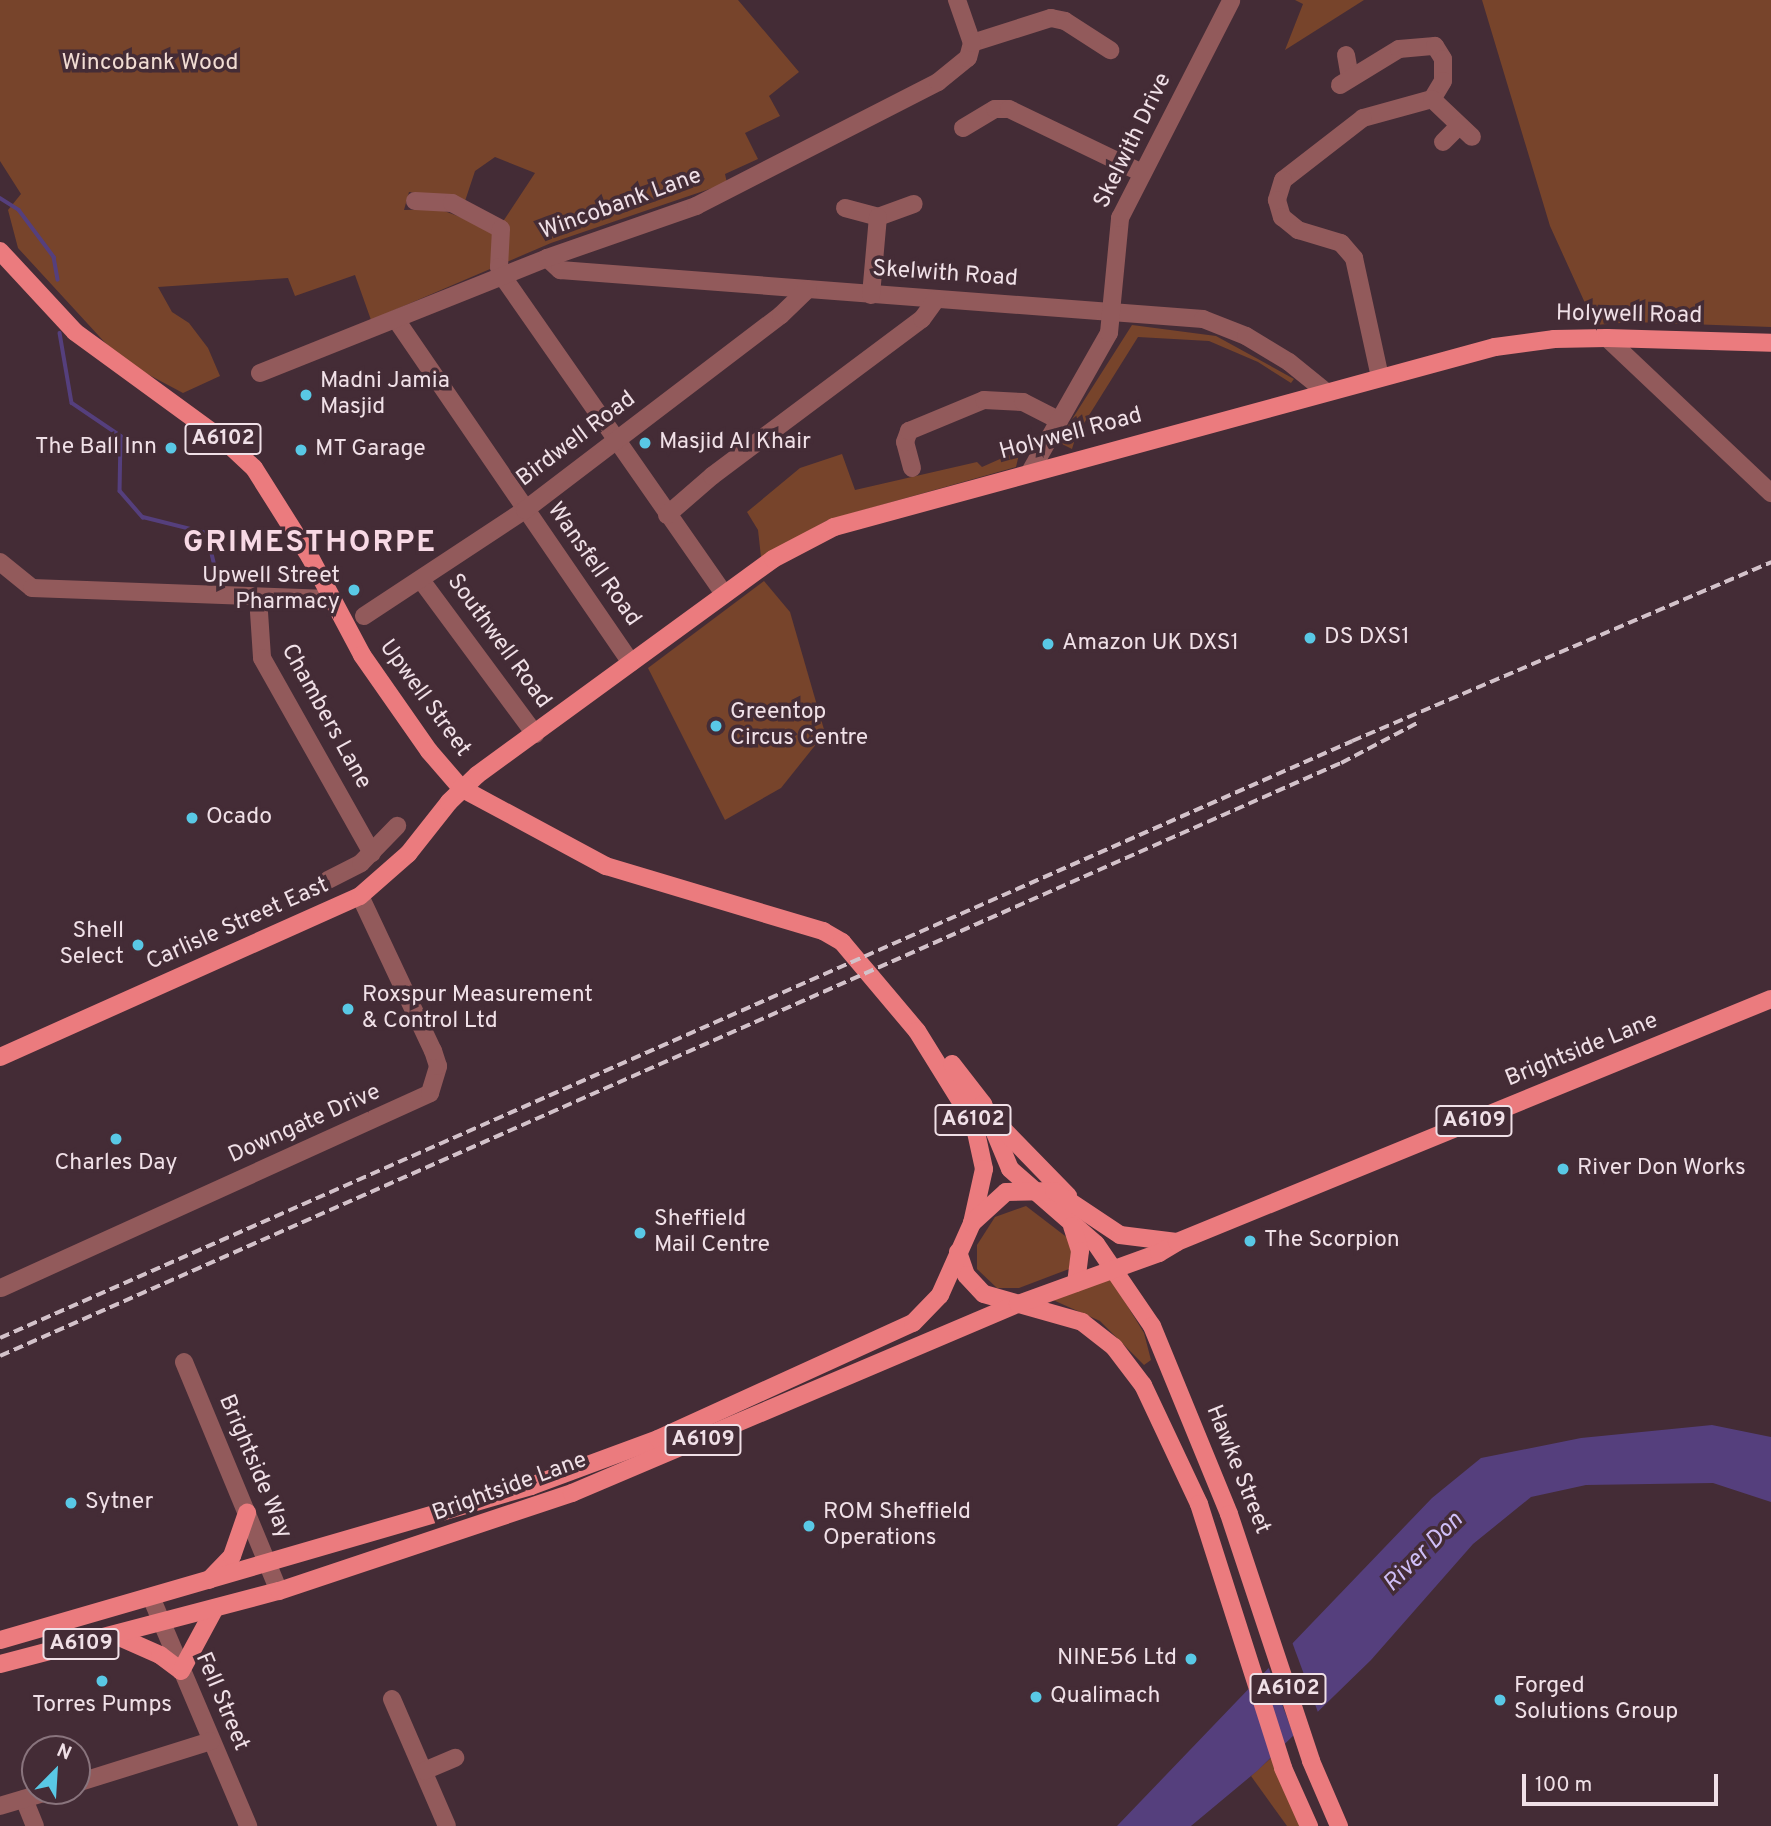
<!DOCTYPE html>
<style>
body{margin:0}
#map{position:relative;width:1771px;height:1826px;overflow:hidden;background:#442c36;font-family:Overpass,sans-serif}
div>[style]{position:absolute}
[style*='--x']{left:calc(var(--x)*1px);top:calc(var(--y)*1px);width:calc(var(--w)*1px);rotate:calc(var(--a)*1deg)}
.green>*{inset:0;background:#77442b}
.water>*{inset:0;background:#553f7d}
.pier>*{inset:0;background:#442c36}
.stream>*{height:3.5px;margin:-1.75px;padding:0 1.75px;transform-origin:1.75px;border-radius:1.75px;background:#553f7d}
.minor>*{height:18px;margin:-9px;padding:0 9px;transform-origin:9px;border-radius:9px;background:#925a5b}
.major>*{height:18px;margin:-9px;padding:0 9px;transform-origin:9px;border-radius:9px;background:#eb7b7e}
.rail>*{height:3.5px;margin-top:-1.75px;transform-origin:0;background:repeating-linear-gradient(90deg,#d3c2ca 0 10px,transparent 0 15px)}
.dots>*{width:19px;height:19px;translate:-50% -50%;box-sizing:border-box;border:4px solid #442c36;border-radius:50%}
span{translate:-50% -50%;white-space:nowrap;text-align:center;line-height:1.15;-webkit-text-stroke:7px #442c36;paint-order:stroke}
.shield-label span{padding:2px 5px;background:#442c36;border:2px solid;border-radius:5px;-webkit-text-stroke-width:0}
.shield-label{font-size:21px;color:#f0e0e7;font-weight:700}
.park-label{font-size:23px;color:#f1dcd3}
.street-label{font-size:23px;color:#f0e0e7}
.poi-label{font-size:23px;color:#f0e0e7}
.left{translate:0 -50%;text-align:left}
.right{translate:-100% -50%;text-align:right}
.water-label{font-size:24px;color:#cfbef6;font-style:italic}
.district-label{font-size:30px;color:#f8d9e5;font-weight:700;letter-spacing:2px}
.north{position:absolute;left:21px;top:1735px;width:70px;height:70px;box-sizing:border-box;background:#442c36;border:2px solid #89747d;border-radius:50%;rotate:24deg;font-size:19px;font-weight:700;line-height:28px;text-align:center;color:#f0e0e7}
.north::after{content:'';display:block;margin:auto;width:24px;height:32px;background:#59c8e5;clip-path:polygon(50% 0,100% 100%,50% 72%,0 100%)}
.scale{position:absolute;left:1522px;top:1774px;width:196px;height:32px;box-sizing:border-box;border:4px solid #f0e0e7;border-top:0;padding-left:9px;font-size:21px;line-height:24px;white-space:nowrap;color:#f0e0e7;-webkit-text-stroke:5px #442c36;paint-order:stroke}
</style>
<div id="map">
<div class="green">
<div style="clip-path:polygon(evenodd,0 0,738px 0,799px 72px,769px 96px,780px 116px,745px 133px,758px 159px,725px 174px,727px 183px,551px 243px,371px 320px,355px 275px,295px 296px,288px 278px,158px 287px,172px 312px,189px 323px,208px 348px,220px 376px,183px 393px,121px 360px,18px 248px,8px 210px,21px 194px,0 161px,0 0,495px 157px,535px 173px,502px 223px,484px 226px,439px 209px,404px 210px,409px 192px,465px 201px,475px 171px,495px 157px)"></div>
<div style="clip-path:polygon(1295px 0,1364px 0,1285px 50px,1303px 4px)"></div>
<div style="clip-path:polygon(1482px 0,1771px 0,1771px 327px,1633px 322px,1595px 325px,1550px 226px)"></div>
<div style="clip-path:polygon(1132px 325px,1216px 336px,1294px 379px,1291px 383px,1258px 362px,1209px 341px,1138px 337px,1076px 436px,1072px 449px,1062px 444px,1062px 435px)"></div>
<div style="clip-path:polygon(1020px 450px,1016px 467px,828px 520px,761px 557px,758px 530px,747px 512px,800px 468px,842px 454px,855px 490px,977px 462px,982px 467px)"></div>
<div style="clip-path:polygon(764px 581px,790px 612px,825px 733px,781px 788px,725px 820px,648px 668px)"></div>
<div style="clip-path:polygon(1026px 1206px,1073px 1242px,1069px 1269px,1019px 1288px,997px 1288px,977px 1269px,977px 1245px,995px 1217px)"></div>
<div style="clip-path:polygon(1111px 1279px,1144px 1333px,1151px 1360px,1144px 1365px,1100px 1321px,1053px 1300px)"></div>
<div style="clip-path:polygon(1272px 1757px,1301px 1826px,1287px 1826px,1251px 1776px)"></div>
</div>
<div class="water">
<div style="clip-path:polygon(1712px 1425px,1771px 1437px,1771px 1502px,1713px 1483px,1586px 1485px,1531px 1497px,1473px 1544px,1371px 1660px,1257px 1771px,1191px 1826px,1117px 1826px,1432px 1498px,1481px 1458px,1581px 1438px)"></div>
</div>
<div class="pier">
<div style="clip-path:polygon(1292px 1642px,1319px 1715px,1295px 1739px,1268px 1666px)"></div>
</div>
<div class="stream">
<div style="--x:0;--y:198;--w:22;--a:32"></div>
<div style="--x:19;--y:210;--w:59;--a:53.3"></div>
<div style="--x:54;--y:257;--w:23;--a:80"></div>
<div style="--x:60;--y:333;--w:71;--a:80.3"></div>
<div style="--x:72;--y:403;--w:59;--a:34"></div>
<div style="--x:121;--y:436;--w:55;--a:91"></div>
<div style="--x:120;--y:491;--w:35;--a:49"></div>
<div style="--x:143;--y:517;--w:66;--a:14"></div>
<div style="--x:207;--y:533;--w:51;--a:76.5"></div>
</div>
<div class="minor">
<div style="--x:972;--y:43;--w:83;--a:-17.6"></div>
<div style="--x:1051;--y:18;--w:14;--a:12"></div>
<div style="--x:1065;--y:21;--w:54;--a:32.8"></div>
<div style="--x:1346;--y:55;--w:22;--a:80"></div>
<div style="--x:1340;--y:85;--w:69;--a:-31.4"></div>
<div style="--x:1399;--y:49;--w:36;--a:-5"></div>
<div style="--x:1435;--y:46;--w:15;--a:58"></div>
<div style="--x:1443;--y:59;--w:22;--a:90"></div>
<div style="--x:1443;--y:81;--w:21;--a:121"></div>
<div style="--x:1432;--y:99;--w:72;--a:164.6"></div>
<div style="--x:1363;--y:118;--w:101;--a:142.2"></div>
<div style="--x:1283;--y:180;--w:21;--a:107"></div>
<div style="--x:1277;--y:200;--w:18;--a:74"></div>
<div style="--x:1282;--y:217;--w:21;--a:39"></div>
<div style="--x:1298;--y:230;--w:45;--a:16.8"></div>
<div style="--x:1341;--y:243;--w:20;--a:49"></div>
<div style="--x:1354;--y:258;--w:122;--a:77.7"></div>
<div style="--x:1432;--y:99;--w:55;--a:43.5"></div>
<div style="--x:963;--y:128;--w:37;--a:-31"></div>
<div style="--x:995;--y:109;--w:14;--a:0"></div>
<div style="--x:1009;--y:109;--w:148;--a:25.7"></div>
<div style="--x:1443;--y:142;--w:23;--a:-45"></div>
<div style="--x:415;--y:201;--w:37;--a:3"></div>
<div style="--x:452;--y:203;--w:55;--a:28"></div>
<div style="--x:501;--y:229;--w:38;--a:93"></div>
<div style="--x:499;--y:267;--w:11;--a:68"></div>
<div style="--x:503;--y:277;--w:386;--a:55.1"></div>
<div style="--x:845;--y:208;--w:34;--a:15"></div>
<div style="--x:878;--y:217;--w:38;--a:-20"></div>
<div style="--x:547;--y:258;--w:18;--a:43"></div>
<div style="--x:560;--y:270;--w:645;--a:4.36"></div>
<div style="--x:1203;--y:319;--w:46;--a:21.6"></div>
<div style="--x:1246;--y:336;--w:50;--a:31.2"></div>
<div style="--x:1289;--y:362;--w:46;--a:38.9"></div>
<div style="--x:871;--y:295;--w:78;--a:-84.9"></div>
<div style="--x:397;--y:321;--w:414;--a:55.6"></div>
<div style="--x:1607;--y:338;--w:226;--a:43.4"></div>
<div style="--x:260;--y:373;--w:309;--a:-21.8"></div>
<div style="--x:547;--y:258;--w:158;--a:-19.2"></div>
<div style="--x:696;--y:206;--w:272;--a:-27.1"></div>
<div style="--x:938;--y:82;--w:38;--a:-39"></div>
<div style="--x:968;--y:58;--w:16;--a:-75"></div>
<div style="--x:972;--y:43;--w:46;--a:-109.2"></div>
<div style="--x:912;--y:468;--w:27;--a:-105"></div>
<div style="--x:905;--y:442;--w:12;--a:-70"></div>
<div style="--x:909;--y:431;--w:81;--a:-22.5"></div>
<div style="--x:984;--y:400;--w:39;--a:3"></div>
<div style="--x:1023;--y:402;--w:39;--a:27"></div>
<div style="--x:1030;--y:472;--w:160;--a:-60.4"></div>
<div style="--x:1109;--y:333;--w:116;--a:-84.5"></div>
<div style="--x:1120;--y:218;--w:244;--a:-62.9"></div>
<div style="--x:667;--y:515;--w:60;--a:-40.9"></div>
<div style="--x:712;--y:476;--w:262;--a:-36.8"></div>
<div style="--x:922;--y:319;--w:24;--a:-54"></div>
<div style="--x:0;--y:562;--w:41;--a:39.1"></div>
<div style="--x:32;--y:588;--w:298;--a:2.1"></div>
<div style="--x:421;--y:580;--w:192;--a:53.5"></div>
<div style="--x:258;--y:597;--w:61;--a:86.2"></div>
<div style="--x:262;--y:658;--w:224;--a:60.6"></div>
<div style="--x:364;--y:616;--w:193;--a:-33.4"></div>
<div style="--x:525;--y:510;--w:322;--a:-37.3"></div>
<div style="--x:781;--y:315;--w:37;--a:-44"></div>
<div style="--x:328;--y:880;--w:37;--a:-27"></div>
<div style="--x:361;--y:863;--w:52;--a:-45.8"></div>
<div style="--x:1;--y:1288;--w:471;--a:-24.4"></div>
<div style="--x:430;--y:1093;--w:28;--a:-73"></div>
<div style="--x:438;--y:1066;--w:16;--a:-108"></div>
<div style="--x:433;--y:1051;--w:171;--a:-115.2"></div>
<div style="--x:184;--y:1362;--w:248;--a:67.5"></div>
<div style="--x:151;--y:1597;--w:249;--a:67"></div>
<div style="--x:392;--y:1699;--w:138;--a:66.6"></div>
<div style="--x:424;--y:1771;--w:34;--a:-23"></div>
<div style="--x:77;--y:1783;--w:140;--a:-17.4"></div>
<div style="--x:24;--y:1799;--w:29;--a:68"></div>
<div style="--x:0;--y:1806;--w:52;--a:-16.7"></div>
</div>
<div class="major">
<div style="--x:0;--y:251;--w:110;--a:47.2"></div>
<div style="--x:75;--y:332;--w:187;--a:36.1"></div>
<div style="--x:226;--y:442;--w:38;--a:43"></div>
<div style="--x:254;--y:468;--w:105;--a:57.8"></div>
<div style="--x:310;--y:557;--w:111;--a:62"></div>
<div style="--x:362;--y:655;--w:117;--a:55.1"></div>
<div style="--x:429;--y:751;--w:49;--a:49.1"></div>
<div style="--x:461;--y:788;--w:165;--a:28.3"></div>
<div style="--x:606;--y:866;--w:227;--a:16.7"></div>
<div style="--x:823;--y:931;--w:22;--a:30"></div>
<div style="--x:842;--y:942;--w:116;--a:49.9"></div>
<div style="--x:917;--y:1031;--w:108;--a:58.2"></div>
<div style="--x:974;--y:1123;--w:47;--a:77.7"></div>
<div style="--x:984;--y:1169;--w:55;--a:102.5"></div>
<div style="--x:0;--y:1057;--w:394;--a:-24.1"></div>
<div style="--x:360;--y:896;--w:64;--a:-41.2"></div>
<div style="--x:408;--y:854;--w:66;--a:-51.7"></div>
<div style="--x:449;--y:802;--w:39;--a:-44"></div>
<div style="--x:477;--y:775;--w:366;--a:-36.1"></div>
<div style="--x:773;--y:559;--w:69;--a:-27.7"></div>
<div style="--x:834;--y:527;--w:685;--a:-15.23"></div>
<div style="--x:1495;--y:347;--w:60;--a:-7.7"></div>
<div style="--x:1554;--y:339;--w:53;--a:-1.1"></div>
<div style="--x:1607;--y:338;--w:164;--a:1.7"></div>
<div style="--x:952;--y:1064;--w:51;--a:52.2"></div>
<div style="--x:983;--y:1104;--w:70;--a:67.4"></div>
<div style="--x:1010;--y:1169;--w:114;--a:41.1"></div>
<div style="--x:1096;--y:1244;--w:99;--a:55.7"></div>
<div style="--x:1152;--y:1326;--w:203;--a:67.7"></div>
<div style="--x:1229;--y:1514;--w:260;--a:71.6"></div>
<div style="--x:1311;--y:1761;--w:71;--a:66.7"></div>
<div style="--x:997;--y:1123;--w:102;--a:45.8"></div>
<div style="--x:1072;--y:1226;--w:26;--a:72"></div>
<div style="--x:1080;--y:1251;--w:32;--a:97"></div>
<div style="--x:958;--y:1252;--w:24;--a:71"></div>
<div style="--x:966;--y:1275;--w:26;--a:47"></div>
<div style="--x:984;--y:1294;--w:102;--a:15.9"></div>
<div style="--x:1082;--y:1322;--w:41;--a:38"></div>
<div style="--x:1114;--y:1347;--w:48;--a:52.7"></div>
<div style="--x:1143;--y:1385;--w:132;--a:64.8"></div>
<div style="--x:1199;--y:1504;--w:277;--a:72.3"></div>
<div style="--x:1283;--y:1768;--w:64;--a:65.9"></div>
<div style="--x:209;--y:1580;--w:33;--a:-46"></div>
<div style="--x:232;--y:1556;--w:46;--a:-70.8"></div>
<div style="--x:117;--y:1636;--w:47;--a:23.8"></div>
<div style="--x:160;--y:1655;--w:26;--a:37"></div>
<div style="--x:181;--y:1671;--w:69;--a:-61.6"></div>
<div style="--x:0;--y:1640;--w:553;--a:-16.17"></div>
<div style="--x:531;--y:1486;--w:135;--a:-20.3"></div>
<div style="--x:658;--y:1439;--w:280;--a:-24.5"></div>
<div style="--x:913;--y:1323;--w:39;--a:-46"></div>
<div style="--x:940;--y:1295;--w:79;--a:-66"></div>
<div style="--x:972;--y:1223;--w:46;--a:-42.4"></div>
<div style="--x:1006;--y:1192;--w:48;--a:-1.2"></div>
<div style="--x:1054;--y:1191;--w:79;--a:33.7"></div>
<div style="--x:1120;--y:1235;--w:57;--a:7"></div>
<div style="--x:0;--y:1664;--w:288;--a:-14.7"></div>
<div style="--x:279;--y:1591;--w:309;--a:-18.5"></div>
<div style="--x:572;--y:1493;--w:484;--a:-23"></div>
<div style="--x:1018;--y:1304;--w:150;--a:-19.9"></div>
<div style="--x:1159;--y:1253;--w:21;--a:-31"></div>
<div style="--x:1177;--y:1242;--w:642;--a:-22.25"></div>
</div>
<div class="rail">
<div style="--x:0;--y:1338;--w:1478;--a:-23.82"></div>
<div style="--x:1352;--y:741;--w:456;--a:-23.1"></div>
<div style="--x:0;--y:1356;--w:1466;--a:-23.86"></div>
<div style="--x:1341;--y:763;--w:88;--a:-27.7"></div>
</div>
<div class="dots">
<div style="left:306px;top:395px;background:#59c8e5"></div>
<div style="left:645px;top:443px;background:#59c8e5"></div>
<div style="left:171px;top:448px;background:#59c8e5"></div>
<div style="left:301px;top:450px;background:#59c8e5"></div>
<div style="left:354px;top:590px;background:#59c8e5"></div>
<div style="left:1310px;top:638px;background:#59c8e5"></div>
<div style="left:1048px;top:644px;background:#59c8e5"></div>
<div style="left:716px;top:726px;background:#59c8e5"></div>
<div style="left:192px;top:818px;background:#59c8e5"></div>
<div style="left:138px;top:945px;background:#59c8e5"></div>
<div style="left:348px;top:1009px;background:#59c8e5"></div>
<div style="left:116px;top:1139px;background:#59c8e5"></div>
<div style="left:1563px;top:1169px;background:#59c8e5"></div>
<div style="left:640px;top:1233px;background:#59c8e5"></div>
<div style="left:1250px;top:1241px;background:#59c8e5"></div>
<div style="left:71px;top:1503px;background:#59c8e5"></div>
<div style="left:809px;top:1526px;background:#59c8e5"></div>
<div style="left:1191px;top:1659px;background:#59c8e5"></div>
<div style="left:102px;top:1681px;background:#59c8e5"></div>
<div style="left:1036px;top:1697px;background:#59c8e5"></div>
<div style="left:1500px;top:1700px;background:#59c8e5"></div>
</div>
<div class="shield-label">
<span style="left:223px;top:439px">A6102</span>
<span style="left:973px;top:1120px">A6102</span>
<span style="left:1474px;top:1121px">A6109</span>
<span style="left:703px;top:1440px">A6109</span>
<span style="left:81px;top:1644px">A6109</span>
<span style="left:1288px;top:1689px">A6102</span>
</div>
<div class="park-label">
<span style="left:150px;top:64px">Wincobank Wood</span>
</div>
<div class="street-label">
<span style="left:1134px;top:141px;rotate:-64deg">Skelwith Drive</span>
<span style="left:621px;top:205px;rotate:-20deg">Wincobank Lane</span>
<span style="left:945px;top:275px;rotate:4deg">Skelwith Road</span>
<span style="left:1629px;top:316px;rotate:1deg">Holywell Road</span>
<span style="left:1071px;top:435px;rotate:-15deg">Holywell Road</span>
<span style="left:577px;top:440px;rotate:-37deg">Birdwell Road</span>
<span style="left:593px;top:565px;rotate:55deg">Wansfell Road</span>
<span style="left:498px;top:642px;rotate:54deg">Southwell Road</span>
<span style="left:424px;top:699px;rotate:54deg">Upwell Street</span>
<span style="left:325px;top:717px;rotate:61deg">Chambers Lane</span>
<span style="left:238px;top:925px;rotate:-24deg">Carlisle Street East</span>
<span style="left:1582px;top:1051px;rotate:-22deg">Brightside Lane</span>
<span style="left:305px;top:1125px;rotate:-24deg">Downgate Drive</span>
<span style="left:254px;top:1467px;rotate:67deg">Brightside Way</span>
<span style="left:1237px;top:1470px;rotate:68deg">Hawke Street</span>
<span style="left:510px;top:1488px;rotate:-20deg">Brightside Lane</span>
<span style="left:221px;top:1702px;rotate:67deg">Fell Street</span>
</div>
<div class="poi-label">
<span class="left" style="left:320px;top:395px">Madni Jamia<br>Masjid</span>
<span class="left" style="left:659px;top:443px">Masjid Al Khair</span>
<span class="right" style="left:157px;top:448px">The Ball Inn</span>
<span class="left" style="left:315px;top:450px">MT Garage</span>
<span class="right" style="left:340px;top:590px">Upwell Street<br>Pharmacy</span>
<span class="left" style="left:1324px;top:638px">DS DXS1</span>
<span class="left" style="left:1062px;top:644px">Amazon UK DXS1</span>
<span class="left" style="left:730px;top:726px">Greentop<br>Circus Centre</span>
<span class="left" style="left:206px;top:818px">Ocado</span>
<span class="right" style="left:124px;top:945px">Shell<br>Select</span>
<span class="left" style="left:362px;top:1009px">Roxspur Measurement<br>&amp; Control Ltd</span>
<span style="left:116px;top:1164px">Charles Day</span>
<span class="left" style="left:1577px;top:1169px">River Don Works</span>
<span class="left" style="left:654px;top:1233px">Sheffield<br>Mail Centre</span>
<span class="left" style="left:1264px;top:1241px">The Scorpion</span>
<span class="left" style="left:85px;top:1503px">Sytner</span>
<span class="left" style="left:823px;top:1526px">ROM Sheffield<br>Operations</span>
<span class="right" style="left:1177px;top:1659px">NINE56 Ltd</span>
<span class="left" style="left:1514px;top:1700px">Forged<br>Solutions Group</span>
<span class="left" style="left:1050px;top:1697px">Qualimach</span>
<span style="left:102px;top:1706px">Torres Pumps</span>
</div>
<div class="water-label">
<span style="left:1424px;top:1553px;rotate:-45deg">River Don</span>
</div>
<div class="district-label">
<span style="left:310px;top:544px">GRIMESTHORPE</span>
</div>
<div class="north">N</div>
<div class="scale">100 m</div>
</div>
